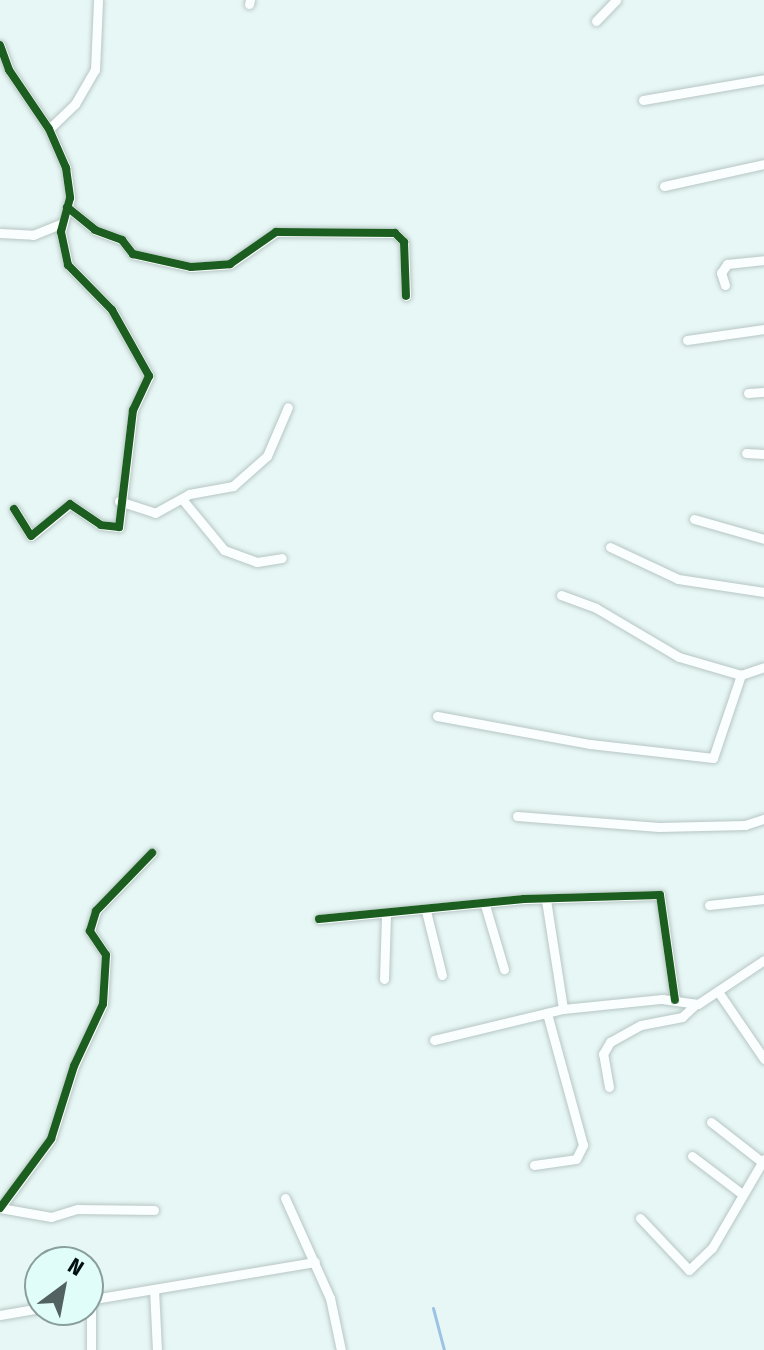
<!DOCTYPE html>
<style>
body{margin:0}
#map{position:relative;width:764px;height:1350px;overflow:hidden;background:#e7f7f5;font-family:"Fira Sans Condensed",sans-serif}
div>[style]{position:absolute}
[style*='--x']{left:calc(var(--x)*1px);top:calc(var(--y)*1px);width:calc(var(--w)*1px);rotate:calc(var(--a)*1deg)}
.stream>*{height:3px;margin:-1.5px;padding:0 1.5px;transform-origin:1.5px;border-radius:1.5px;background:#9dc3e4}
.roads{filter:drop-shadow(0 0 2px #b6c6c4) drop-shadow(0 0 2px #b6c6c4)}
.minor>*{height:9px;margin:-4.5px;padding:0 4.5px;transform-origin:4.5px;border-radius:4.5px;background:#fbfefe}
.cycleway>*{height:8px;margin:-4px;padding:0 4px;transform-origin:4px;border-radius:4px;background:#1b5e20}
span{translate:-50% -50%;white-space:nowrap;text-align:center;line-height:1.15;-webkit-text-stroke:8px #e1fdf9;paint-order:stroke}
.north{position:absolute;left:24px;top:1246px;width:80px;height:80px;box-sizing:border-box;background:#e1fdf9;border:2px solid #889f9b;border-radius:50%;rotate:32deg;font-size:22px;font-weight:700;line-height:32px;text-align:center;color:#02110f}
.north::after{content:'';display:block;margin:auto;width:28px;height:36px;background:#526260;clip-path:polygon(50% 0,100% 100%,50% 72%,0 100%)}
</style>
<div id="map">
<div class="stream">
<div style="--x:433;--y:1308;--w:43;--a:75.3"></div>
</div>
<div class="roads">
<div class="minor">
<div style="--x:249;--y:4;--w:4;--a:-76"></div>
<div style="--x:596;--y:21;--w:29;--a:-46"></div>
<div style="--x:0;--y:45;--w:27;--a:70"></div>
<div style="--x:9;--y:70;--w:71;--a:55.9"></div>
<div style="--x:49;--y:129;--w:43;--a:66.4"></div>
<div style="--x:66;--y:168;--w:30;--a:82"></div>
<div style="--x:70;--y:198;--w:35;--a:105"></div>
<div style="--x:61;--y:232;--w:34;--a:78"></div>
<div style="--x:68;--y:265;--w:63;--a:45.6"></div>
<div style="--x:112;--y:310;--w:76;--a:60.7"></div>
<div style="--x:149;--y:376;--w:38;--a:115"></div>
<div style="--x:133;--y:410;--w:118;--a:96.8"></div>
<div style="--x:119;--y:527;--w:18;--a:-174"></div>
<div style="--x:101;--y:525;--w:37;--a:-146"></div>
<div style="--x:70;--y:504;--w:50;--a:140.6"></div>
<div style="--x:31;--y:536;--w:32;--a:-122"></div>
<div style="--x:643;--y:100;--w:123;--a:-9.8"></div>
<div style="--x:49;--y:129;--w:36;--a:-44"></div>
<div style="--x:75;--y:104;--w:39;--a:-60"></div>
<div style="--x:95;--y:70;--w:70;--a:-87.5"></div>
<div style="--x:664;--y:186;--w:102;--a:-12.4"></div>
<div style="--x:67;--y:207;--w:36;--a:39"></div>
<div style="--x:95;--y:230;--w:29;--a:20"></div>
<div style="--x:122;--y:240;--w:18;--a:52"></div>
<div style="--x:133;--y:254;--w:59;--a:12.6"></div>
<div style="--x:191;--y:267;--w:39;--a:-4"></div>
<div style="--x:230;--y:264;--w:56;--a:-34.8"></div>
<div style="--x:276;--y:232;--w:119;--a:0.5"></div>
<div style="--x:395;--y:233;--w:13;--a:45"></div>
<div style="--x:404;--y:242;--w:54;--a:87.9"></div>
<div style="--x:0;--y:233;--w:33;--a:3"></div>
<div style="--x:33;--y:235;--w:31;--a:-22"></div>
<div style="--x:725;--y:285;--w:13;--a:-108"></div>
<div style="--x:721;--y:273;--w:11;--a:-56"></div>
<div style="--x:727;--y:264;--w:37;--a:-6"></div>
<div style="--x:687;--y:340;--w:78;--a:-8.1"></div>
<div style="--x:748;--y:393;--w:16;--a:-4"></div>
<div style="--x:746;--y:453;--w:18;--a:3"></div>
<div style="--x:182;--y:499;--w:66;--a:50.5"></div>
<div style="--x:224;--y:550;--w:35;--a:20"></div>
<div style="--x:257;--y:562;--w:25;--a:-9"></div>
<div style="--x:119;--y:501;--w:38;--a:18"></div>
<div style="--x:155;--y:513;--w:39;--a:-29"></div>
<div style="--x:189;--y:494;--w:45;--a:-10.3"></div>
<div style="--x:233;--y:486;--w:45;--a:-41.4"></div>
<div style="--x:267;--y:456;--w:53;--a:-66.8"></div>
<div style="--x:694;--y:519;--w:73;--a:15.9"></div>
<div style="--x:610;--y:547;--w:75;--a:25.2"></div>
<div style="--x:678;--y:579;--w:87;--a:8.6"></div>
<div style="--x:561;--y:595;--w:37;--a:20"></div>
<div style="--x:596;--y:608;--w:96;--a:30.6"></div>
<div style="--x:679;--y:657;--w:65;--a:16.2"></div>
<div style="--x:437;--y:716;--w:156;--a:10.4"></div>
<div style="--x:590;--y:744;--w:124;--a:6.5"></div>
<div style="--x:713;--y:758;--w:88;--a:-71.4"></div>
<div style="--x:741;--y:675;--w:24;--a:-19"></div>
<div style="--x:517;--y:816;--w:142;--a:4.4"></div>
<div style="--x:659;--y:827;--w:86;--a:-1.3"></div>
<div style="--x:745;--y:825;--w:20;--a:-18"></div>
<div style="--x:546;--y:900;--w:110;--a:81.1"></div>
<div style="--x:485;--y:905;--w:67;--a:73.5"></div>
<div style="--x:709;--y:905;--w:55;--a:-6.2"></div>
<div style="--x:426;--y:911;--w:66;--a:76"></div>
<div style="--x:319;--y:919;--w:206;--a:-5.6"></div>
<div style="--x:524;--y:899;--w:136;--a:-1.7"></div>
<div style="--x:660;--y:895;--w:106;--a:81.9"></div>
<div style="--x:384;--y:979;--w:63;--a:-88.2"></div>
<div style="--x:719;--y:993;--w:80;--a:55.7"></div>
<div style="--x:434;--y:1040;--w:133;--a:-13.5"></div>
<div style="--x:563;--y:1009;--w:100;--a:-5.8"></div>
<div style="--x:662;--y:999;--w:36;--a:8"></div>
<div style="--x:698;--y:1004;--w:79;--a:-33.7"></div>
<div style="--x:609;--y:1087;--w:34;--a:-100"></div>
<div style="--x:603;--y:1054;--w:14;--a:-60"></div>
<div style="--x:610;--y:1042;--w:35;--a:-29"></div>
<div style="--x:641;--y:1025;--w:42;--a:-11"></div>
<div style="--x:682;--y:1017;--w:18;--a:-43"></div>
<div style="--x:711;--y:1122;--w:65;--a:38.1"></div>
<div style="--x:692;--y:1156;--w:61;--a:37.1"></div>
<div style="--x:534;--y:1165;--w:42;--a:-8.1"></div>
<div style="--x:576;--y:1159;--w:16;--a:-63"></div>
<div style="--x:583;--y:1145;--w:137;--a:-105.3"></div>
<div style="--x:285;--y:1198;--w:110;--a:65.8"></div>
<div style="--x:330;--y:1298;--w:53;--a:78.1"></div>
<div style="--x:0;--y:1208;--w:86;--a:-53.5"></div>
<div style="--x:51;--y:1139;--w:77;--a:-72.5"></div>
<div style="--x:74;--y:1066;--w:68;--a:-64.9"></div>
<div style="--x:103;--y:1004;--w:49;--a:-86.5"></div>
<div style="--x:106;--y:955;--w:29;--a:-124"></div>
<div style="--x:90;--y:931;--w:21;--a:-73"></div>
<div style="--x:96;--y:911;--w:81;--a:-46"></div>
<div style="--x:0;--y:1208;--w:52;--a:10"></div>
<div style="--x:51;--y:1217;--w:28;--a:-17"></div>
<div style="--x:78;--y:1209;--w:76;--a:0.8"></div>
<div style="--x:640;--y:1218;--w:71;--a:46.7"></div>
<div style="--x:689;--y:1270;--w:32;--a:-44"></div>
<div style="--x:712;--y:1248;--w:103;--a:-59.7"></div>
<div style="--x:154;--y:1289;--w:61;--a:87.2"></div>
<div style="--x:88;--y:1300;--w:230;--a:-9.5"></div>
<div style="--x:91;--y:1300;--w:50;--a:90"></div>
<div style="--x:0;--y:1315;--w:41;--a:-9.9"></div>
</div>
</div>
<div class="cycleway">
<div style="--x:0;--y:45;--w:27;--a:70"></div>
<div style="--x:9;--y:70;--w:71;--a:55.9"></div>
<div style="--x:49;--y:129;--w:43;--a:66.4"></div>
<div style="--x:66;--y:168;--w:30;--a:82"></div>
<div style="--x:70;--y:198;--w:35;--a:105"></div>
<div style="--x:61;--y:232;--w:34;--a:78"></div>
<div style="--x:68;--y:265;--w:63;--a:45.6"></div>
<div style="--x:112;--y:310;--w:76;--a:60.7"></div>
<div style="--x:149;--y:376;--w:38;--a:115"></div>
<div style="--x:133;--y:410;--w:118;--a:96.8"></div>
<div style="--x:119;--y:527;--w:18;--a:-174"></div>
<div style="--x:101;--y:525;--w:37;--a:-146"></div>
<div style="--x:70;--y:504;--w:50;--a:140.6"></div>
<div style="--x:31;--y:536;--w:32;--a:-122"></div>
<div style="--x:67;--y:207;--w:36;--a:39"></div>
<div style="--x:95;--y:230;--w:29;--a:20"></div>
<div style="--x:122;--y:240;--w:18;--a:52"></div>
<div style="--x:133;--y:254;--w:59;--a:12.6"></div>
<div style="--x:191;--y:267;--w:39;--a:-4"></div>
<div style="--x:230;--y:264;--w:56;--a:-34.8"></div>
<div style="--x:276;--y:232;--w:119;--a:0.5"></div>
<div style="--x:395;--y:233;--w:13;--a:45"></div>
<div style="--x:404;--y:242;--w:54;--a:87.9"></div>
<div style="--x:319;--y:919;--w:206;--a:-5.6"></div>
<div style="--x:524;--y:899;--w:136;--a:-1.7"></div>
<div style="--x:660;--y:895;--w:106;--a:81.9"></div>
<div style="--x:0;--y:1208;--w:86;--a:-53.5"></div>
<div style="--x:51;--y:1139;--w:77;--a:-72.5"></div>
<div style="--x:74;--y:1066;--w:68;--a:-64.9"></div>
<div style="--x:103;--y:1004;--w:49;--a:-86.5"></div>
<div style="--x:106;--y:955;--w:29;--a:-124"></div>
<div style="--x:90;--y:931;--w:21;--a:-73"></div>
<div style="--x:96;--y:911;--w:81;--a:-46"></div>
</div>
<div class="north">N</div>
</div>
